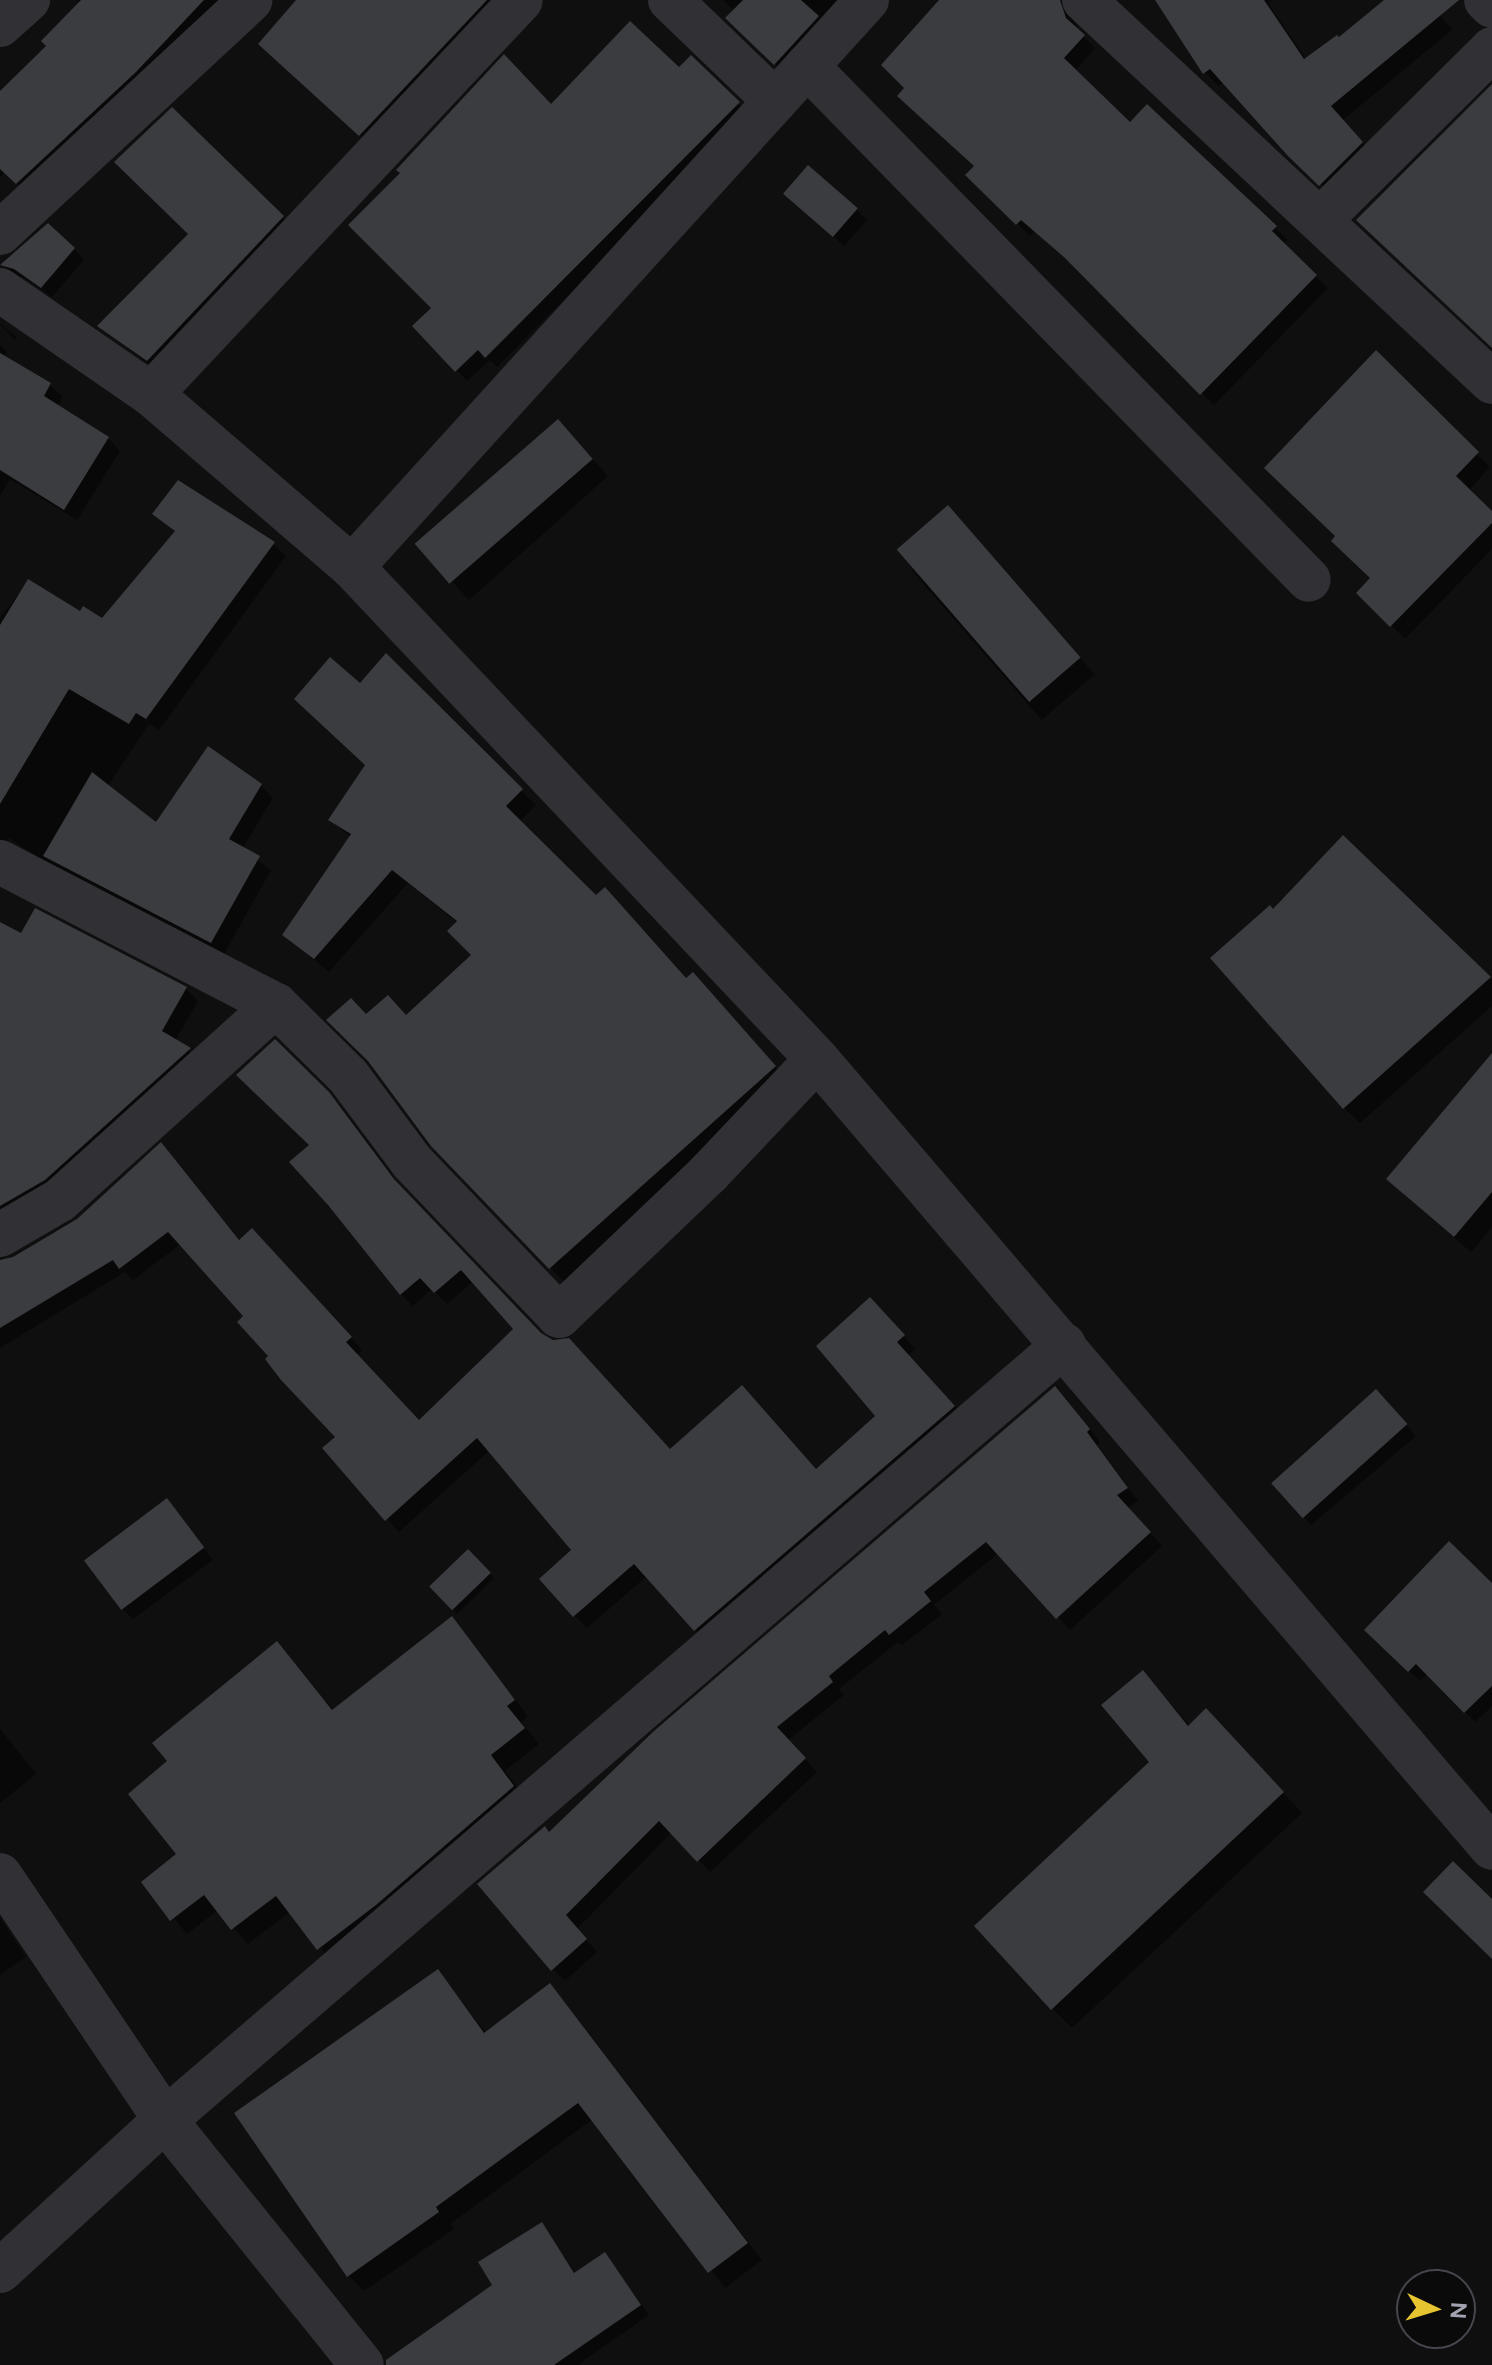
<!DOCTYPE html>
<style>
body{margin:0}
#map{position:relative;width:1492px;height:2365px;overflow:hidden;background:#0f0f10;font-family:Figtree,sans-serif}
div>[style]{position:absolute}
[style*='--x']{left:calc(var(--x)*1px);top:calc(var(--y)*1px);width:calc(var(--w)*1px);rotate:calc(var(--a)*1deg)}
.shadow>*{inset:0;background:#0007;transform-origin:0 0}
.building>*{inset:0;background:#3b3c40;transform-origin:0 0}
.minor>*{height:44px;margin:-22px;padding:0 22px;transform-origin:22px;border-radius:22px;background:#303035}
span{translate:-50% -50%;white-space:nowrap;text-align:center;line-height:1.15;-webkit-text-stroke:8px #0a0a0b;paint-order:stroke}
.north{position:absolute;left:1396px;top:2269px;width:80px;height:80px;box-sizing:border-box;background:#0a0a0b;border:2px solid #46474d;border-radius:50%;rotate:94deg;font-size:22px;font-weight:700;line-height:32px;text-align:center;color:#a1a3b0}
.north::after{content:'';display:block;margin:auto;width:28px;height:36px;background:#e7c531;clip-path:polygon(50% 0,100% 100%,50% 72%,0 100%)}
</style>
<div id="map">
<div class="shadow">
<div style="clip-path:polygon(76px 0,229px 0,29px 195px,5px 172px,0 177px,0 93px,48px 46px,80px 4px)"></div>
<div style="clip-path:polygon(299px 0,507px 0,370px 145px,271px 54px)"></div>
<div style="clip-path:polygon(723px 0,853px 0,786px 74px,728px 18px,735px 11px)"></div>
<div style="clip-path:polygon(942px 0,1058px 0,1072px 13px,1078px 31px,1095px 48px,1075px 71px,1130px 125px,1147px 107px,1288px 240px,1283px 244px,1328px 288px,1214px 405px,1079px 270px,1034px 231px,1030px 236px,968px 175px,976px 167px,907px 88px)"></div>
<div style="clip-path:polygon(1157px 0,1272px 0,1268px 3px,1306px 59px,1339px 40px,1387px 0,1427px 0,1452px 30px,1343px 120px,1375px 157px,1334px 198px,1225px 82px,1218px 86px,1205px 72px)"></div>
<div style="clip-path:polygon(691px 58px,749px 114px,497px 367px,490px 360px,467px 381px,415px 326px,434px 308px,551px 106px,679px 70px)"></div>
<div style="clip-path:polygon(172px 110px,296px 231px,162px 374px,99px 326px,190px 234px)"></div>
<div style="clip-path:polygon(796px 204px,856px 209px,867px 220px,844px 246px)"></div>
<div style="clip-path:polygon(74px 249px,84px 260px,52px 297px,27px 279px,13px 275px,3px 265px)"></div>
<div style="clip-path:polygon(0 323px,17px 338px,15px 340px,0 324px)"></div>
<div style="clip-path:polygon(0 345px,7px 352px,3px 357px,50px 385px,63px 397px,57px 407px,108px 438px,120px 451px,77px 520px,10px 479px,0 496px)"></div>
<div style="clip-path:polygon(1376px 353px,1490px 467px,1468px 491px,1492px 513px,1492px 549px,1405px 639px,1359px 593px,1373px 579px,1337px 537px)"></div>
<div style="clip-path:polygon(574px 438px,608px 476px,469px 600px,420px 546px)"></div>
<div style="clip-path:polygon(155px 513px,273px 544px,286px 556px,159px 730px,149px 724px,107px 787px,157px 825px,261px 786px,273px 798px,242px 849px,271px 870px,224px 954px,45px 862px,9px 838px,0 854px,0 618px,28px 581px,81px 614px,103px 621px,176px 532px)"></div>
<div style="left:964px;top:524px;width:199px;height:70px;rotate:49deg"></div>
<div style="clip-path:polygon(386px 656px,536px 805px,519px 822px,595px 898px,687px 980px,707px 990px,789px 1082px,565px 1283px,433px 1145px,366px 1016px,407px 1018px,474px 955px,458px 923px,408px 883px,329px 972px,285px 935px,351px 838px,331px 820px,367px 766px,360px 686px)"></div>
<div style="clip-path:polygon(1343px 838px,1492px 980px,1492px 1006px,1360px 1123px,1344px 1108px,1273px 912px)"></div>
<div style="clip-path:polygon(0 924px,22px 936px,186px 989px,198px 1001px,175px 1041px,202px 1062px,0 1225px)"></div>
<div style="clip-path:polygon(275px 1042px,341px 1107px,406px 1194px,541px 1336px,671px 1452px,817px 1471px,878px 1417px,883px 1312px,915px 1349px,908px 1355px,966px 1419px,707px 1642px,647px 1576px,587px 1628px,574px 1615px,574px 1551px,490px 1450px,399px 1532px,325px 1448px,338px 1437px,271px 1356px,246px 1316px,181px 1244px,133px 1280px,125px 1272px,0 1348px,0 1262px,13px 1258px,78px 1220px,161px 1145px,240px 1241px,264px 1243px,362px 1350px,356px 1356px,419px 1422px,516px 1329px,474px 1281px,447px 1304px,432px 1289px,413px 1306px,401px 1294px,312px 1145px)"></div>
<div style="clip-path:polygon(1492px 1056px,1492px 1227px,1471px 1252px,1404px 1195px)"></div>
<div style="clip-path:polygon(1067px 1401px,1100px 1442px,1097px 1445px,1138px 1501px,1128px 1508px,1162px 1546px,1070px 1630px,999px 1553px,934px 1605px,942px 1614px,902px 1645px,898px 1642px,839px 1689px,844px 1695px,788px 1740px,817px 1772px,710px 1872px,672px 1832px,577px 1929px,597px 1952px,565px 1981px,553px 1969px,550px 1834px)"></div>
<div style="clip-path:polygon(1386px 1402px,1416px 1436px,1311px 1525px,1301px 1514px)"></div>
<div style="clip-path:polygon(167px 1501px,213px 1560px,133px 1619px,122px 1608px)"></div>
<div style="left:468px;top:1552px;width:37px;height:51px;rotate:46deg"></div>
<div style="clip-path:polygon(1492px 1585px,1492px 1706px,1475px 1722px,1428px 1673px,1420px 1681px,1367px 1630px)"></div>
<div style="clip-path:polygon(451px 1619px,528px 1716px,521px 1722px,539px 1744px,505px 1771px,528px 1802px,334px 1964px,290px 1912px,248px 1944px,218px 1910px,187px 1934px,143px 1882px,179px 1855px,170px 1761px,277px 1644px,334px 1711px)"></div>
<div style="clip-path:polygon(1143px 1673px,1190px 1726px,1226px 1731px,1302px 1813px,1072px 2028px,1052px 2008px,1151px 1763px)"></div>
<div style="clip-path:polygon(0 1729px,36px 1774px,0 1803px)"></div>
<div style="clip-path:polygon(0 1918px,26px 1957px,0 1975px)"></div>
<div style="clip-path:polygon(437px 1971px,487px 2034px,549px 1986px,565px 2002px,762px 2260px,725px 2288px,593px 2119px,450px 2224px,454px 2229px,364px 2291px,348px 2275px)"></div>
<div style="clip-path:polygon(541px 2225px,576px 2274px,605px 2254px,649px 2315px,580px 2363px,581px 2365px,388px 2365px,495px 2285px)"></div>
</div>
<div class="building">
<div style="clip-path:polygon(81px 0,204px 0,136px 72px,16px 184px,0 169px,0 91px,46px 46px,41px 41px)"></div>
<div style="clip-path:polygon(296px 0,487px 0,359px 136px,258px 44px)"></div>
<div style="clip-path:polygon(743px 0,801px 0,819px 16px,774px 65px,725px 18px)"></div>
<div style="clip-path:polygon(939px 0,1060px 0,1066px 18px,1085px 35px,1064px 58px,1130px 122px,1147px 104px,1277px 226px,1272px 231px,1317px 275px,1200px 395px,1065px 258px,1021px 220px,1016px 225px,965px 175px,974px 166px,897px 96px,904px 88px,881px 65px)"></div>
<div style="clip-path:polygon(1155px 0,1264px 0,1304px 59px,1337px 35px,1339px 37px,1384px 0,1459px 0,1331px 106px,1363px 142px,1319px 186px,1288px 156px,1210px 69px,1203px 74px)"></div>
<div style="clip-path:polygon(630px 21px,679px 67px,691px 55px,740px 102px,485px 358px,478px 350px,455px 372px,412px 326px,431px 308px,348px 225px,400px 173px,396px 170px,504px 54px,551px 104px)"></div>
<div style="clip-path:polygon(1492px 84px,1492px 348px,1356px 220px)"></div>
<div style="clip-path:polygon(172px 107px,284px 216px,147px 361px,97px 326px,188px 234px,114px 162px)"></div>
<div style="left:808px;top:165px;width:66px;height:38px;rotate:41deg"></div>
<div style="clip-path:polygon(48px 223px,75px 248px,41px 288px,14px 269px,0 265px)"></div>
<div style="clip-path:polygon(1376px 350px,1479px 452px,1456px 476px,1492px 511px,1492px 523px,1390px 627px,1356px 593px,1370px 578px,1331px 541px,1335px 536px,1264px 468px)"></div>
<div style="clip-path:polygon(0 353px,51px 383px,44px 396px,109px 437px,64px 510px,0 470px)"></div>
<div style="left:558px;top:419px;width:53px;height:190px;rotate:49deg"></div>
<div style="clip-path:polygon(178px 480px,275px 542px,146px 719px,136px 713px,129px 724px,69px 689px,0 804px,0 625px,28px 579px,80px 611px,83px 606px,102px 618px,175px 531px,152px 514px)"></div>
<div style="left:948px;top:505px;width:202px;height:68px;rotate:49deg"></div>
<div style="clip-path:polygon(386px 653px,523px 789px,506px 806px,596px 895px,605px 887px,686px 978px,693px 972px,776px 1066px,549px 1269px,431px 1146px,368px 1061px,326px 1020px,351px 998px,366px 1014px,388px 995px,406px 1015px,471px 955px,447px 931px,457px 921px,392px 870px,314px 959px,282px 935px,351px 834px,328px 820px,365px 765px,294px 699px,330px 657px,360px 683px)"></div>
<div style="clip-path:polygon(208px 746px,262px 784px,229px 839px,260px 856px,211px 943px,43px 856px,92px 772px,156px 822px)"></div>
<div style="clip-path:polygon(1343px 835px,1491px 977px,1343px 1109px,1210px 958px,1270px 905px,1273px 909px)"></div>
<div style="clip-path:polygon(35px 908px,187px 987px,162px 1031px,191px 1048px,45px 1180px,0 1206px,0 922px,21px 933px)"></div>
<div style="clip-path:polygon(275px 1039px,329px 1092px,394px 1179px,541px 1333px,553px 1340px,569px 1338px,670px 1449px,742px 1385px,816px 1469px,875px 1416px,816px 1346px,870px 1297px,905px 1335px,897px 1342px,955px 1406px,694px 1631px,634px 1564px,573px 1617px,539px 1579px,571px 1550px,477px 1438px,385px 1521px,322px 1448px,335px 1437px,281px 1380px,265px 1359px,268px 1356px,237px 1322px,243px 1316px,168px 1232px,119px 1269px,113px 1260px,0 1328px,0 1260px,13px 1257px,77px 1219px,161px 1142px,239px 1240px,252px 1228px,352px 1337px,346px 1342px,419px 1420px,513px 1329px,461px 1270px,434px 1293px,420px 1278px,400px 1295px,328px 1205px,289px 1162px,309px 1145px,236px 1075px)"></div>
<div style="clip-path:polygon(1492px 1053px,1492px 1192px,1454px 1237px,1386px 1179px)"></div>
<div style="clip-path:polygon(1055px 1386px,1090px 1429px,1087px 1432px,1128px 1488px,1117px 1495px,1151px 1532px,1056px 1619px,986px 1542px,924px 1592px,931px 1601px,889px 1635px,885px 1630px,829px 1676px,833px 1682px,777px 1727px,806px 1758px,697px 1862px,659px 1821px,566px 1915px,587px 1939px,551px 1971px,477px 1884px,545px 1826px,549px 1832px,654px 1731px)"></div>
<div style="left:1376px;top:1389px;width:47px;height:141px;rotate:48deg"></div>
<div style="left:167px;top:1498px;width:62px;height:104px;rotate:53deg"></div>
<div style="clip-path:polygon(1449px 1541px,1492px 1583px,1492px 1686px,1464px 1713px,1416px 1664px,1408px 1672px,1364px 1630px)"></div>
<div style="left:468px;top:1549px;width:33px;height:54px;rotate:46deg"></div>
<div style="clip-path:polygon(452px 1616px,515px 1700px,507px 1706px,525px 1728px,491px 1755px,514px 1786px,376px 1905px,317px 1950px,276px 1896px,231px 1930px,204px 1895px,170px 1921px,141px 1882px,176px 1854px,128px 1794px,167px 1761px,152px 1743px,277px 1641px,332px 1710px)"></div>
<div style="clip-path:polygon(1143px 1670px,1188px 1726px,1206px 1708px,1284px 1792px,1051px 2010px,974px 1926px,1149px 1762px,1101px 1705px)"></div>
<div style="clip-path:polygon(1453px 1861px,1492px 1899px,1492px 1959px,1423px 1892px)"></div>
<div style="clip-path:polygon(438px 1969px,484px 2033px,550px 1983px,748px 2243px,708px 2273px,578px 2103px,436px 2207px,439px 2212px,347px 2277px,234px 2113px)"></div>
<div style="clip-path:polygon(542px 2222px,574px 2273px,605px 2252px,641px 2305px,554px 2365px,386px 2365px,386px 2360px,492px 2285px,478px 2262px)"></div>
</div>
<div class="minor">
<div style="--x:670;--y:0;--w:146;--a:43.9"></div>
<div style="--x:1084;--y:0;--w:559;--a:43.11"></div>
<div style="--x:1486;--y:0;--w:8;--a:45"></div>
<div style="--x:0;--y:25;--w:38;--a:-42"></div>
<div style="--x:807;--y:66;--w:718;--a:45.68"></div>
<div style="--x:1320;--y:220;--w:243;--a:-44.8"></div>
<div style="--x:0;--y:233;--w:342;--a:-42.9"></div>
<div style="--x:0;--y:290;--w:183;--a:34.6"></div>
<div style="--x:151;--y:394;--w:265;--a:40.7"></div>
<div style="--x:151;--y:394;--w:540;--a:-46.8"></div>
<div style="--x:0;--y:862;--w:311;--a:27.4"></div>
<div style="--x:817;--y:1059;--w:1038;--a:49.45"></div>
<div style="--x:0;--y:1235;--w:69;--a:-30.3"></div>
<div style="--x:60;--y:1200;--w:291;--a:-42.1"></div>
<div style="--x:276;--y:1005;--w:101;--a:44.6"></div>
<div style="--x:348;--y:1076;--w:107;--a:53.3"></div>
<div style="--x:412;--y:1162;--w:213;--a:46.3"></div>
<div style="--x:559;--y:1316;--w:206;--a:-43.6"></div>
<div style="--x:708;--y:1174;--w:158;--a:-46.5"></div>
<div style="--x:817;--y:1059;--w:677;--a:-133.38"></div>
<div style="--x:352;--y:567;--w:766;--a:-47.75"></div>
<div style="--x:0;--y:1875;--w:295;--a:56"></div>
<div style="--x:165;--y:2120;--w:314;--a:51.2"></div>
<div style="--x:0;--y:2271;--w:224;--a:-42.5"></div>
<div style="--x:165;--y:2120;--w:1187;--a:-40.76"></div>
</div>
<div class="north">N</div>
</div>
